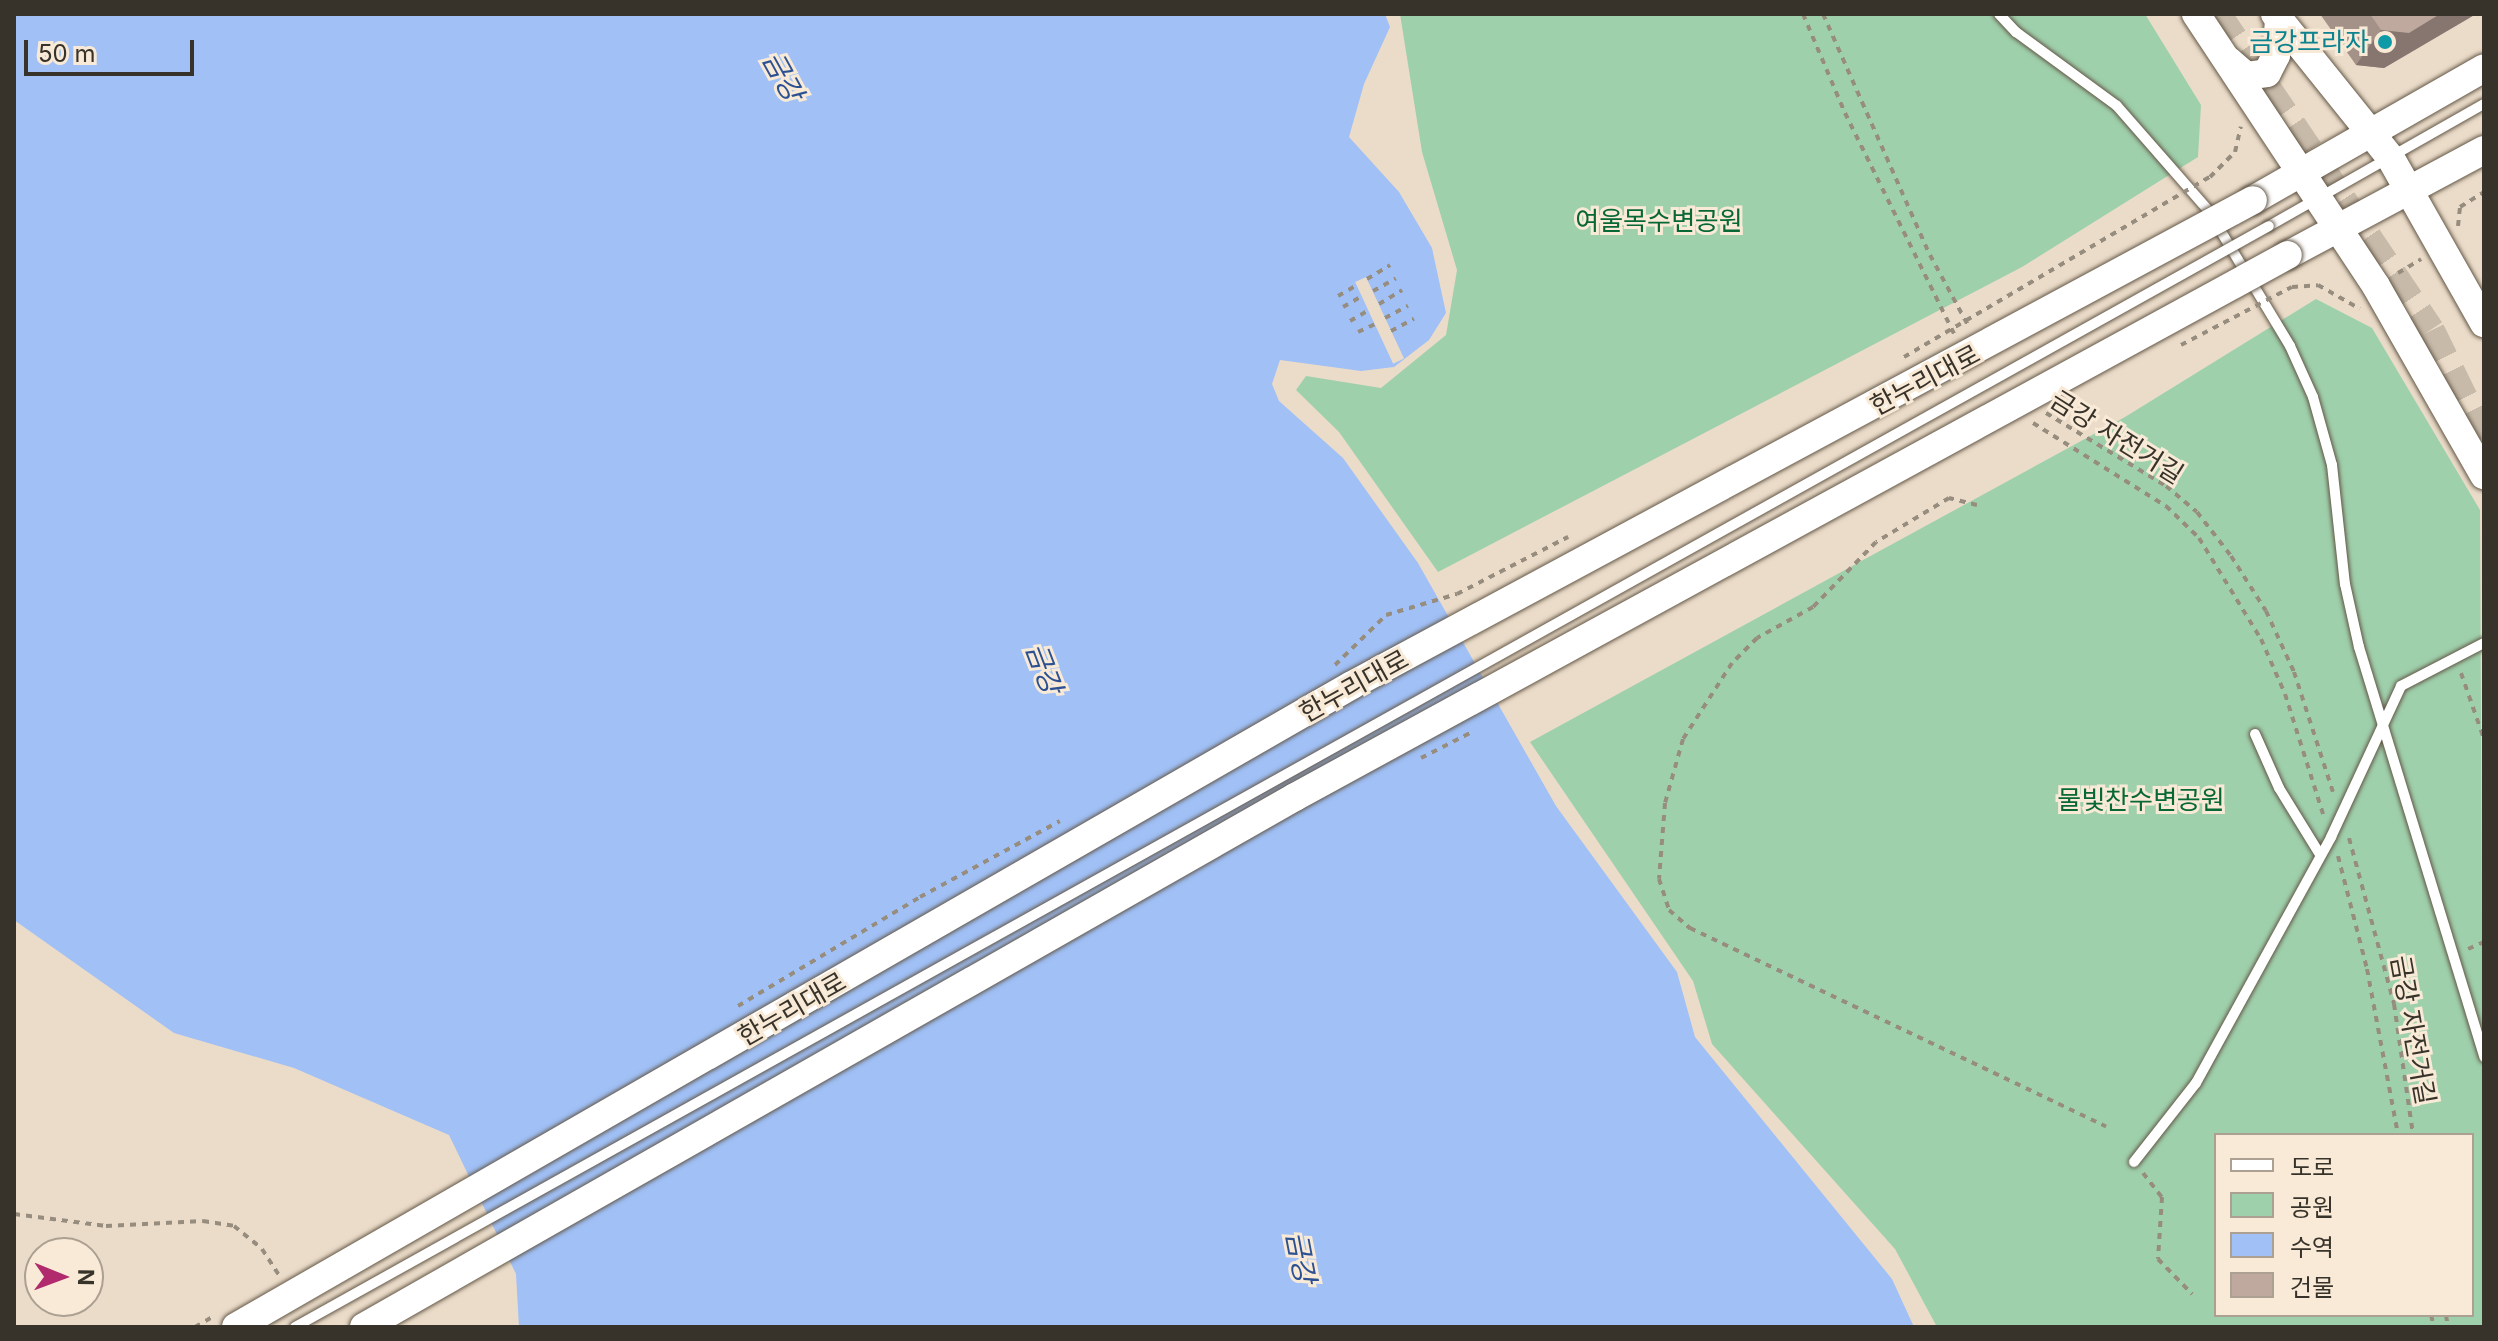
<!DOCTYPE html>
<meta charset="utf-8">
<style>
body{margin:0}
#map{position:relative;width:2498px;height:1341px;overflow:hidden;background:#ebdcc9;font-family:Inter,"Noto Sans KR",sans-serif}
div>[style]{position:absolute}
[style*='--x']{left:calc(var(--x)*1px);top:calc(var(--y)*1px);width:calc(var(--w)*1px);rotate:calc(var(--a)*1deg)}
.green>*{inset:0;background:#9fd0ac}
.water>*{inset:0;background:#a0c0f6}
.pier>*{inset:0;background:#ebdcc9;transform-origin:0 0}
.primary-tunnel>*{height:30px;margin-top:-15px;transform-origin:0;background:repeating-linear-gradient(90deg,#c7baa9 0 30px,transparent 0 45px)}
.path>*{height:4px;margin-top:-2px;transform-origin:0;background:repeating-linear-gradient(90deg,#978d7f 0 6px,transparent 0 12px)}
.roads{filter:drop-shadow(0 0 2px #635747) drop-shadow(0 0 2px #635747)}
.lane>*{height:10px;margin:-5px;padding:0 5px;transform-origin:5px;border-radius:5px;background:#fff}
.secondary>*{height:28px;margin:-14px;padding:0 14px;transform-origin:14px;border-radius:14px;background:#fff}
.path-bridge>*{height:4px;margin-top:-2px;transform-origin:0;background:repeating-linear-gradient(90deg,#978d7f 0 6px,transparent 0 12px)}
.bridges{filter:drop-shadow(0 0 2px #635747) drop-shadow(0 0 2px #635747)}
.lane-bridge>*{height:10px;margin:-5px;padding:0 5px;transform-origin:5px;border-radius:5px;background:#fff}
.secondary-bridge>*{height:28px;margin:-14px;padding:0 14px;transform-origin:14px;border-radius:14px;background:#fff}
.wall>*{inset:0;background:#a49188}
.shaded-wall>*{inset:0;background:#86766f}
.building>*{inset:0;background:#bfa99e}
.dots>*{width:22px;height:22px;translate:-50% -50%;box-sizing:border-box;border:4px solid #f8ead6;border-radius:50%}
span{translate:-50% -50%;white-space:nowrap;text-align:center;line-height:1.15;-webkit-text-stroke:6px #f8ead6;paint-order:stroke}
.culture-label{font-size:26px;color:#0d838f}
.right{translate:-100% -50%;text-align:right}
.park-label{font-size:26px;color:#086835}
.street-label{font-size:26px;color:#37322a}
.water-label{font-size:28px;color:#2c5192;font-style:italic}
.frame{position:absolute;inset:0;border:16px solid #37322a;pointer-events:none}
.legend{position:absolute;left:2214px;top:1133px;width:260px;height:184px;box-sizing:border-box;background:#f8ead6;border:2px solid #aba091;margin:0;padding:10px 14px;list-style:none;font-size:24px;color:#37322a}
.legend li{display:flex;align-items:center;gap:16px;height:40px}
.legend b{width:40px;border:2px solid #aba091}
.north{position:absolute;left:24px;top:1237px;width:80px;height:80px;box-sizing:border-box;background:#f8ead6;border:2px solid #aba091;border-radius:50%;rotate:91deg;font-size:22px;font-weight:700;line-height:32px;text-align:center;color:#37322a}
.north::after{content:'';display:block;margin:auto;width:28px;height:36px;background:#b12a6d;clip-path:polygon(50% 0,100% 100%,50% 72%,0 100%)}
.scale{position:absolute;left:24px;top:40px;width:170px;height:36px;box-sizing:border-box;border:4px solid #37322a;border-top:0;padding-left:10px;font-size:24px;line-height:28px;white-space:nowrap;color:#37322a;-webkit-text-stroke:6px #f8ead6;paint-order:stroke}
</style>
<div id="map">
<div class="green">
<div style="clip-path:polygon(1400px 14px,2145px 14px,2201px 105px,2198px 157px,2022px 267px,1438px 572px,1339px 432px,1296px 390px,1306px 376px,1381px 388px,1446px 335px,1457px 270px,1422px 152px)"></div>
<div style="clip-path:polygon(evenodd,2316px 299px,2372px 328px,2480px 510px,2484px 1327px,1937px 1327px,1895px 1249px,1712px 1044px,1693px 981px,1530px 742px,2125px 417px,2316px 299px,2216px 1135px,2472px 1135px,2472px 1315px,2216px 1315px,2216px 1135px)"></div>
</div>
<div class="water">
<div style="clip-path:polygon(14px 14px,1385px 14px,1390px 27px,1364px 84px,1349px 137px,1399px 192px,1432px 248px,1446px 313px,1429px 340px,1394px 367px,1361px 371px,1280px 360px,1272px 384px,1279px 401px,1343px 458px,1418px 563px,1556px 806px,1677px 972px,1695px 1037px,1892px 1279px,1914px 1327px,519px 1327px,516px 1274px,449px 1135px,294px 1068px,174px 1033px,14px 920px)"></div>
</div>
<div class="pier">
<div style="left:1366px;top:277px;width:90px;height:12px;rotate:65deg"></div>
</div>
<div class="primary-tunnel">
<div style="--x:2216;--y:14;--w:382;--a:56"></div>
<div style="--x:2430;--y:331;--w:123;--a:63.9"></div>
</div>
<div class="path">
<div style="--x:1803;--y:14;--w:108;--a:67"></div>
<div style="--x:1845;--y:113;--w:246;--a:63.7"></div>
<div style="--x:1823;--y:14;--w:264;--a:66.1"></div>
<div style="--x:1930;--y:255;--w:82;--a:61.6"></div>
<div style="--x:2210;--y:177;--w:35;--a:-45"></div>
<div style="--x:2235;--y:152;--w:26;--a:-77"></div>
<div style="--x:2458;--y:226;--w:19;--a:-84"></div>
<div style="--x:2460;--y:207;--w:28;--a:-32"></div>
<div style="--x:2398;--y:273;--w:27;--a:-31"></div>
<div style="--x:1367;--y:279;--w:27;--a:-31"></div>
<div style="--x:2292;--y:287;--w:26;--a:-4"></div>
<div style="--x:2318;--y:285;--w:48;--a:29.7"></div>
<div style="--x:1373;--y:291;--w:26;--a:-29"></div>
<div style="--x:1338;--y:296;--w:22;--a:-30"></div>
<div style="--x:1379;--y:304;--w:27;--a:-31"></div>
<div style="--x:1343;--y:307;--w:22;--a:-30"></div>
<div style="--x:1385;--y:318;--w:26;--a:-28"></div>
<div style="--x:1350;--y:321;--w:22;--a:-30"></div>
<div style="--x:1391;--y:331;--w:26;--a:-28"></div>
<div style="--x:1358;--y:332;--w:19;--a:-25"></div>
<div style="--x:2046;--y:413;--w:140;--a:31.3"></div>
<div style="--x:2166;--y:486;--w:40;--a:40"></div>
<div style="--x:2197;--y:512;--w:56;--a:52.3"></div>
<div style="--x:2231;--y:556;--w:65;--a:57.5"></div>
<div style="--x:2266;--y:611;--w:67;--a:65.3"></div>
<div style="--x:2294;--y:672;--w:126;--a:72"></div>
<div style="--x:2033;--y:423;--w:157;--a:32"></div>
<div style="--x:2166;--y:506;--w:46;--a:44.1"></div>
<div style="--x:2199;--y:538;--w:119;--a:58.5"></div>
<div style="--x:2261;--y:639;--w:60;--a:66.4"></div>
<div style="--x:2285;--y:694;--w:126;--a:72.4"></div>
<div style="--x:1977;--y:505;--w:29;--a:-166"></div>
<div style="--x:1949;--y:498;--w:85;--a:148.9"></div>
<div style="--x:1876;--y:542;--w:91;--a:134.1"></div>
<div style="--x:1813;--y:607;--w:64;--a:151"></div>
<div style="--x:1757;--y:638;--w:35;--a:135"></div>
<div style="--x:1732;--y:663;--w:90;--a:122.8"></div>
<div style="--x:1683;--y:739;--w:66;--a:105.7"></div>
<div style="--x:1665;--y:803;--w:76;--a:94.5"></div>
<div style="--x:1659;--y:879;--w:33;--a:72"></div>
<div style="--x:1669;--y:910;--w:28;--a:41"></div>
<div style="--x:1690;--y:928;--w:461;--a:25.5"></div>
<div style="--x:2461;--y:673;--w:70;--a:70.8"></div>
<div style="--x:2349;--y:838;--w:172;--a:74.8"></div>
<div style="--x:2394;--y:1004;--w:132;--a:81.7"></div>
<div style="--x:2338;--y:856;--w:117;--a:75.6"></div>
<div style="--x:2367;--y:969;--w:169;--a:79.4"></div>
<div style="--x:2468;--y:949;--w:17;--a:-24"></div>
<div style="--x:2143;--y:1173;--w:31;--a:52"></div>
<div style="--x:2162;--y:1197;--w:62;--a:93.7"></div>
<div style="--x:2158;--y:1259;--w:49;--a:45.8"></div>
<div style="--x:14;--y:1214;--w:93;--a:7.4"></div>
<div style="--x:106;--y:1226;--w:97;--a:-3"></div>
<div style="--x:203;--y:1221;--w:31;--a:9"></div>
<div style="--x:234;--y:1226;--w:36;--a:39"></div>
<div style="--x:262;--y:1249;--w:31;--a:57"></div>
<div style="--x:2431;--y:1315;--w:12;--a:76"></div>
<div style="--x:2446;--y:1315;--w:12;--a:81"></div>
</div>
<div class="roads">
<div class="lane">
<div style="--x:1999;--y:14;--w:25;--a:47"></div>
<div style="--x:2016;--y:32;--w:125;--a:36.2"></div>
<div style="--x:2117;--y:106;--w:138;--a:48.8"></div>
<div style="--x:2208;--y:210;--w:159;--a:58.9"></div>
<div style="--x:2290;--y:346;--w:56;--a:65.7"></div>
<div style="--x:2313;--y:397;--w:71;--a:74.4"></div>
<div style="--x:2332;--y:465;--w:120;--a:83.8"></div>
<div style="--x:2345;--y:584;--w:65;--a:77.5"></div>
<div style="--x:2359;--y:647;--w:429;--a:73"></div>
<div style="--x:2269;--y:226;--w:247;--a:-29.6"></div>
<div style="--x:2255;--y:734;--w:59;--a:66"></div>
<div style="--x:2279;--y:788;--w:76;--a:58.4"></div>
<div style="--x:2134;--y:1162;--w:100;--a:-51.9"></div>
<div style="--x:2196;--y:1083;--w:281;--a:-61.2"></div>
<div style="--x:2331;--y:837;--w:166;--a:-65.1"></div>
<div style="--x:2401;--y:686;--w:93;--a:-27.4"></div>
</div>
<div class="secondary">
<div style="--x:2196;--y:14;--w:326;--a:56.5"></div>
<div style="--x:2376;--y:286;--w:218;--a:60.3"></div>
<div style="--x:2275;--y:14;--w:184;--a:51.2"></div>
<div style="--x:2390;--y:157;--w:191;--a:60.5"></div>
<div style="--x:2229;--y:61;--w:23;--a:41"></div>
<div style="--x:2246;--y:76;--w:21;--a:-8"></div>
<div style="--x:2267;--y:73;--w:20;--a:-63"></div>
<div style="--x:2276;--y:55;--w:35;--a:-85"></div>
<div style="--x:2253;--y:200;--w:266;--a:-29.7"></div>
<div style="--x:2288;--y:255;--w:222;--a:-28.2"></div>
</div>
</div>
<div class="path-bridge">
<div style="--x:2181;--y:345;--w:125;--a:-27.6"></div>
<div style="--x:1904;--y:357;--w:355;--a:-30.5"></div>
<div style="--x:1335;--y:665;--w:71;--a:-44.4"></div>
<div style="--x:1386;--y:615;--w:74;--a:-16.5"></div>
<div style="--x:1457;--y:594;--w:125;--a:-27.2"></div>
<div style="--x:1421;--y:758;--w:55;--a:-27"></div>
<div style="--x:738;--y:1006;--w:212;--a:-30.9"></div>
<div style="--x:920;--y:897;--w:159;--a:-28.5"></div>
<div style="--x:195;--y:1327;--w:22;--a:-30"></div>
</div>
<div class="bridges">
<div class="lane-bridge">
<div style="--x:295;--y:1327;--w:2260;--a:-29.15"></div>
</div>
<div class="secondary-bridge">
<div style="--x:236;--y:1327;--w:1287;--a:-29.91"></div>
<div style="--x:1352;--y:685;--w:1023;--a:-28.29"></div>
<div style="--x:364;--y:1327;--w:1071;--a:-29.65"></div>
<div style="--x:1295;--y:797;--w:1131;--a:-28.63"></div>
</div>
</div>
<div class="wall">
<div style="clip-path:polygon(2320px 14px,2476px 14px,2384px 68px,2356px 65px)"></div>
</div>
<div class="shaded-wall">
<div style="clip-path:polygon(2440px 14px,2476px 14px,2384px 68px,2356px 65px,2381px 30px)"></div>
</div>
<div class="building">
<div style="clip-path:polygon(2370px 14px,2440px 14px,2409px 33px,2381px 30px)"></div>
</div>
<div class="dots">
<div style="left:2385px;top:42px;background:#0f9aa8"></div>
</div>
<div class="culture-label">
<span class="right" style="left:2369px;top:42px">금강프라자</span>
</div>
<div class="park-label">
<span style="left:1659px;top:221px">여울목수변공원</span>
<span style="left:2141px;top:800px">물빛찬수변공원</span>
</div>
<div class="street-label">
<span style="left:1925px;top:380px;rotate:-28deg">한누리대로</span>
<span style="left:2117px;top:437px;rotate:32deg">금강 자전거길</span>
<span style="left:1354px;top:686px;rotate:-29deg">한누리대로</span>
<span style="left:792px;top:1009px;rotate:-30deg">한누리대로</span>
<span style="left:2413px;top:1030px;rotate:80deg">금강 자전거길</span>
</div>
<div class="water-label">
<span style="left:783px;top:76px;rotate:61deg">금강</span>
<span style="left:1044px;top:668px;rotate:69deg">금강</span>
<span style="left:1301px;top:1257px;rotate:79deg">금강</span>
</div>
<div class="frame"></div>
<ul class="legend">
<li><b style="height:10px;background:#fff"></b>도로</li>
<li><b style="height:22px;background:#9fd0ac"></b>공원</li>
<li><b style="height:22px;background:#a0c0f6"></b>수역</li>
<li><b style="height:22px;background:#bfa99e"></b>건물</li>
</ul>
<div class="north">N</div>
<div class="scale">50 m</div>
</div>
